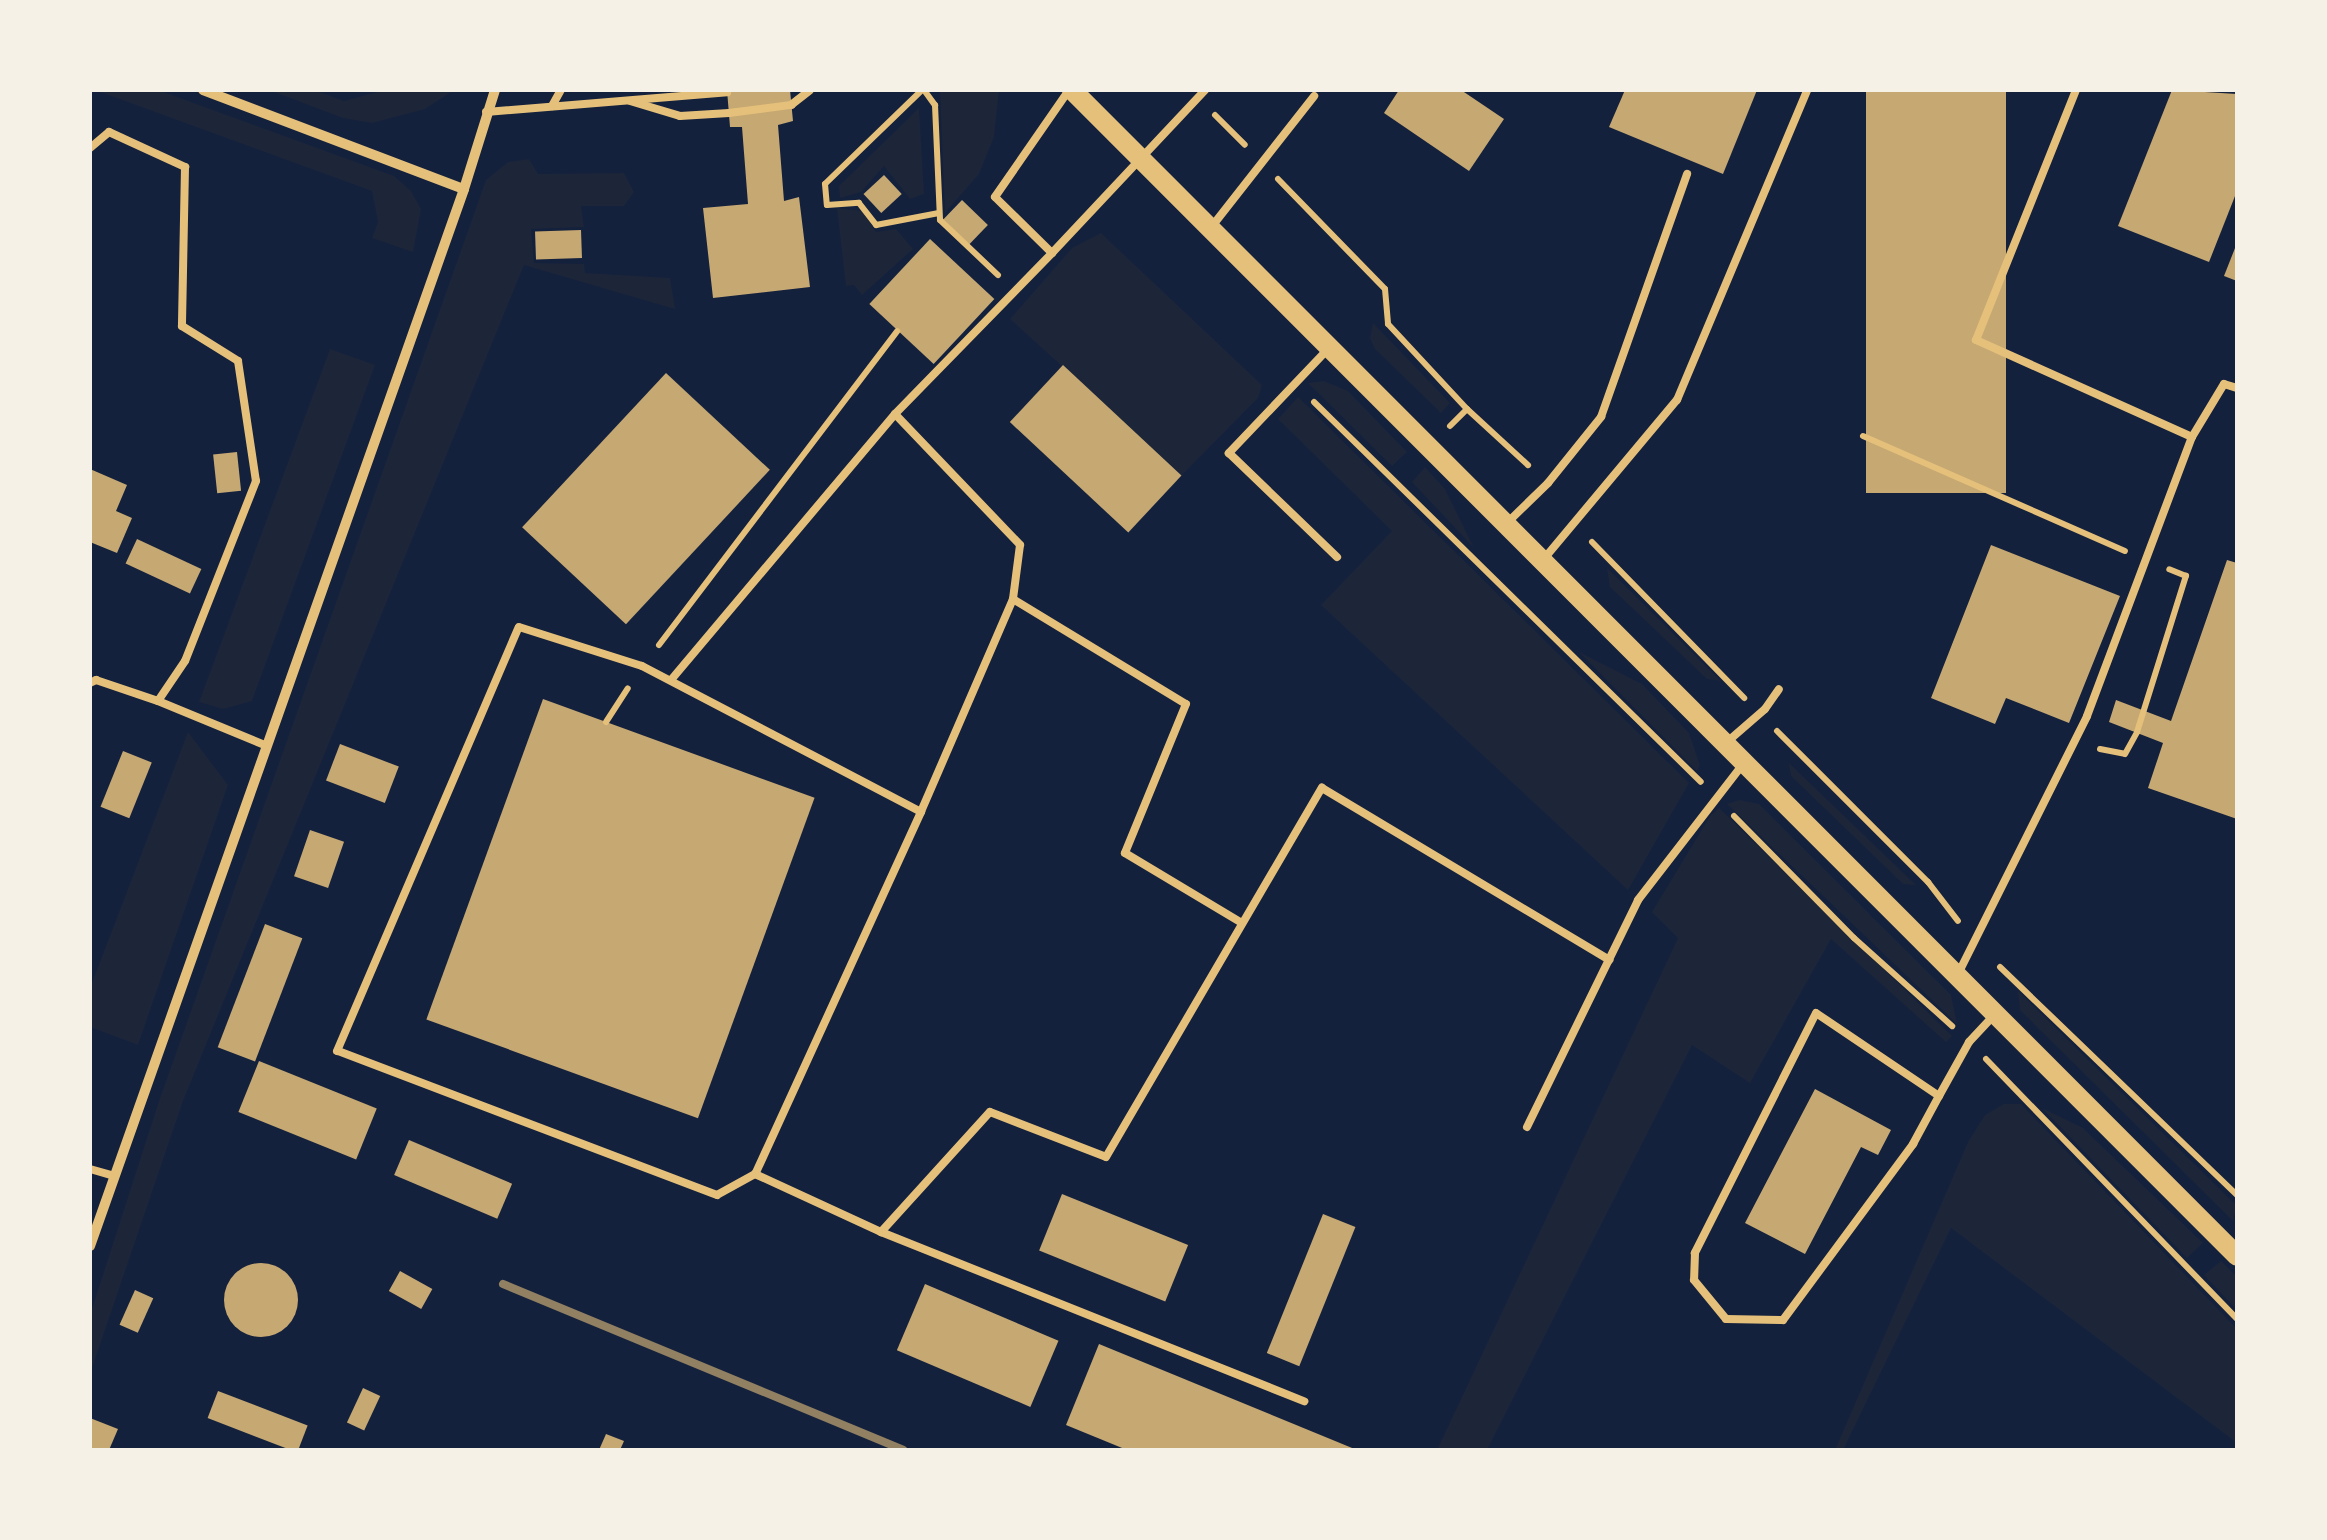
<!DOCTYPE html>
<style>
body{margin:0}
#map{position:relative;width:2327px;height:1540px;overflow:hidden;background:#14213d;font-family:Raleway,sans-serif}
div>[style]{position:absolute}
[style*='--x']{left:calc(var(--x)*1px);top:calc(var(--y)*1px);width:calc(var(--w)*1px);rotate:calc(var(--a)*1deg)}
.green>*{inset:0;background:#1d2539}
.building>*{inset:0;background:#c6a872;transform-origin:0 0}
.round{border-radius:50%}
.path>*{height:6px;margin:-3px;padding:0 3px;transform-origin:3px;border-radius:3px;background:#e5c07b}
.service>*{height:8px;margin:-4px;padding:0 4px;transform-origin:4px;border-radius:4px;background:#e5c07b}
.minor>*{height:10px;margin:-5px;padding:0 5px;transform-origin:5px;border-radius:5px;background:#e5c07b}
.secondary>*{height:20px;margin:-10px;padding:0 10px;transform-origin:10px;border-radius:10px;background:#e5c07b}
.rail>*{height:8px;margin:-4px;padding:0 4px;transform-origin:4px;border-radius:4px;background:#918062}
span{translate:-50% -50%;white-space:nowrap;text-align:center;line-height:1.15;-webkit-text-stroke:8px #f6f1e7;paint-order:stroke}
.frame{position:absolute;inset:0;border:92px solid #f6f1e7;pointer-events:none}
</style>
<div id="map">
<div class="green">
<div style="clip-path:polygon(95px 90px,158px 90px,394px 176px,411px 191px,421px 209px,413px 252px,372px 238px,378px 222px,372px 191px)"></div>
<div style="clip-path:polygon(269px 90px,314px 90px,344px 101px,385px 90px,454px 90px,425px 109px,372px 123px,343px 118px)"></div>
<div style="clip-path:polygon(940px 90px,999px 90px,994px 137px,979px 174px,945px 213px)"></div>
<div style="clip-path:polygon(919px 108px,924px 194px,910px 199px,884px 166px,861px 192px,840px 198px,839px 186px)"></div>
<div style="clip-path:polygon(529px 159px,538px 174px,624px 173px,634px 192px,624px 206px,581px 206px,584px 227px,531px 229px,534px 263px,584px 264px,585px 273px,670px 278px,675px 309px,524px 265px,183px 1101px,90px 1374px,90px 1315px,159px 1101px,486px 180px,508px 162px)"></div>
<div style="clip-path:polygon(837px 208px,862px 211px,876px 232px,896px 229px,913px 249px,862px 295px,854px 285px,846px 286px)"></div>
<div style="clip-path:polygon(1101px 233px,1262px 385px,1258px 398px,1182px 475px,1010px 319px,1072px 248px)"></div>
<div style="clip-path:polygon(1373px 323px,1450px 403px,1441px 413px,1375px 349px,1370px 338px)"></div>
<div style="clip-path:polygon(330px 349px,375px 365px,252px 701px,223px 709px,199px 702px)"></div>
<div style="clip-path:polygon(1324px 381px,1348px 391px,1407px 452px,1392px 466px,1308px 383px)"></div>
<div style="clip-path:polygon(1298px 397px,1689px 783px,1628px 890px,1321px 605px,1392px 531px,1278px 419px)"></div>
<div style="clip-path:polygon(1425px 467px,1445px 489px,1474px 548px,1412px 482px)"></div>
<div style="clip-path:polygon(1607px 568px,1721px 681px,1707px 679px,1610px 587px)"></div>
<div style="clip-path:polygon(1579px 652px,1642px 684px,1689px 733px,1700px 765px,1697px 771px)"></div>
<div style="clip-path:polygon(188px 732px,228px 785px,138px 1045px,90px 1027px,90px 988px)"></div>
<div style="clip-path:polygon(1789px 763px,1916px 885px,1903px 884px,1791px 776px)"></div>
<div style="clip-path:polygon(1739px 800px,1759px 804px,1951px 995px,1957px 1024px,1727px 804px)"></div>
<div style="clip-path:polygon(1719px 808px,1952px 1036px,1946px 1042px,1831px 939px,1750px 1083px,1692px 1045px,1487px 1450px,1437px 1450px,1678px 938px,1652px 912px,1710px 816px)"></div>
<div style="clip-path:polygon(2018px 991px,2237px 1206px,2233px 1221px,2020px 1010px)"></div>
<div style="clip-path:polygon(2004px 1104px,2021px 1104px,2237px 1329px,2237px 1443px,1951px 1228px,1843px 1450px,1835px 1450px,1968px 1142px,1985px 1115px)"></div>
<div style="clip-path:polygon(2042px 1108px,2083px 1128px,2203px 1243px,2187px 1258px)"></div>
<div style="clip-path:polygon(2221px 1261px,2237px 1277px,2237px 1310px,2204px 1275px)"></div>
</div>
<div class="building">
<div style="clip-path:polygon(727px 90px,790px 90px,793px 121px,778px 125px,784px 201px,799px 197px,810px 287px,713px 298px,703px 208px,748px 204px,742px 127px,730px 127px)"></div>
<div style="clip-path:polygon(1399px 90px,1461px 90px,1504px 119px,1469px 171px,1384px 113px)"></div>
<div style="clip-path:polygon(1625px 90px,1757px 90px,1723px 174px,1609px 127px)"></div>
<div style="left:1866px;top:90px;width:140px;height:403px"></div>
<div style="clip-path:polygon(2172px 90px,2237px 94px,2237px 191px,2209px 262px,2118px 226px)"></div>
<div style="left:884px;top:175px;width:26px;height:28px;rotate:47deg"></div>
<div style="left:962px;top:200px;width:36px;height:27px;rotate:44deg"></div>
<div style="left:581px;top:230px;width:28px;height:46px;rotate:88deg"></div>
<div style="left:930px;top:239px;width:88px;height:89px;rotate:43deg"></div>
<div style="clip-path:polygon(2237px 243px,2237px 281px,2224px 276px)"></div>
<div style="left:1063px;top:365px;width:162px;height:78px;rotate:43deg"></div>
<div style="left:666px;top:373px;width:142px;height:211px;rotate:43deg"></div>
<div style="left:237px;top:452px;width:39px;height:24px;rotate:84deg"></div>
<div style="clip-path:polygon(90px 469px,127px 485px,116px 511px,132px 518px,117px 553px,90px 542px)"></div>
<div style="left:137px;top:539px;width:71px;height:27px;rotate:25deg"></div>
<div style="clip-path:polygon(1991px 545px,2120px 596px,2069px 723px,2006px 698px,1995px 724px,1931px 698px)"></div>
<div style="clip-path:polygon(2227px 560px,2237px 563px,2237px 819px,2148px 788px,2163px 743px,2109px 722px,2116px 700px,2171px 721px)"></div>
<div style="left:543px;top:699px;width:289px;height:341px;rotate:20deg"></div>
<div style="left:340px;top:744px;width:63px;height:39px;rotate:21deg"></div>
<div style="left:123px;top:751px;width:31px;height:60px;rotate:22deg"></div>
<div style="left:310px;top:830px;width:36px;height:49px;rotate:19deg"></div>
<div style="left:265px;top:924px;width:40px;height:132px;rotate:21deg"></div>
<div style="left:259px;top:1061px;width:127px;height:55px;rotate:22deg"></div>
<div style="clip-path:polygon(1815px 1089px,1891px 1130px,1878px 1155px,1861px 1147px,1805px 1254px,1745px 1223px)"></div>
<div style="left:409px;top:1140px;width:112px;height:38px;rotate:23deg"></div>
<div style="left:1062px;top:1194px;width:136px;height:61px;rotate:22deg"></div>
<div style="left:1323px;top:1214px;width:35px;height:150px;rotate:22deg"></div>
<div class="round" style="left:224px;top:1263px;width:74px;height:74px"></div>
<div style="left:400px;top:1271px;width:37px;height:23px;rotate:29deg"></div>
<div style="left:925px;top:1284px;width:145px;height:72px;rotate:23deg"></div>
<div style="left:135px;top:1290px;width:20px;height:38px;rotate:24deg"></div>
<div style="clip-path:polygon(1099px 1344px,1357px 1450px,1127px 1450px,1066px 1425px)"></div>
<div style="left:363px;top:1388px;width:19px;height:38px;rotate:25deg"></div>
<div style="left:218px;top:1391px;width:96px;height:29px;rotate:21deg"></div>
<div style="clip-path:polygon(90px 1418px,118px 1429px,109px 1450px,90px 1450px)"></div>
<div style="clip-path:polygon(606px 1434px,624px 1441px,620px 1450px,599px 1450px)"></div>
</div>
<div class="path">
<div style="--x:922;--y:90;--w:135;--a:135.9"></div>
<div style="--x:825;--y:184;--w:21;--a:85"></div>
<div style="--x:827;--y:205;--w:32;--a:-4"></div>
<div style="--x:859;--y:203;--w:28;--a:52"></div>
<div style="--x:876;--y:225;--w:64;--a:-10.8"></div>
<div style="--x:924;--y:90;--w:19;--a:54"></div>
<div style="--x:935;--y:105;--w:115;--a:87.5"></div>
<div style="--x:940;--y:220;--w:80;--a:43.5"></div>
<div style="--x:1215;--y:115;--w:42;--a:45"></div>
<div style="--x:1278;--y:179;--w:153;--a:45.8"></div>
<div style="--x:1385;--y:289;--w:35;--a:85"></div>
<div style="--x:1388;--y:324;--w:116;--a:47.1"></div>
<div style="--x:1467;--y:409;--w:83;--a:42.6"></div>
<div style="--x:1314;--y:402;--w:542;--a:44.48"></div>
<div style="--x:1450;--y:426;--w:24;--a:-45"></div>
<div style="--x:1863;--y:436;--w:286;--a:23.7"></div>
<div style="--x:1592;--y:542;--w:218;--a:45.7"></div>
<div style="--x:659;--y:645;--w:394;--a:-52.8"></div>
<div style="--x:606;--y:722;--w:40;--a:-57.1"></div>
<div style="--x:1777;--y:731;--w:214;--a:45"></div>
<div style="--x:1928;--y:882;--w:49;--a:52.4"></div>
<div style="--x:2100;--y:749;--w:25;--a:11"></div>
<div style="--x:2125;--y:754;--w:25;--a:-61"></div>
<div style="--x:2137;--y:732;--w:164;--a:-72.6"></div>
<div style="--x:2186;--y:576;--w:18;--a:-158"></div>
<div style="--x:1734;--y:816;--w:171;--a:45.5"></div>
<div style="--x:1854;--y:938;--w:132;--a:41.9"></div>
<div style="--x:2000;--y:967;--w:329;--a:43.9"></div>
<div style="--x:1986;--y:1059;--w:361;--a:46"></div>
</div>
<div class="service">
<div style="--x:1069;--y:90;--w:130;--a:124.7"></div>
<div style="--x:995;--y:197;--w:80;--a:44.5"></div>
<div style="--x:1052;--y:253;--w:224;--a:-46.8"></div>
<div style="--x:630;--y:101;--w:52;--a:16.7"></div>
<div style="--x:680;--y:116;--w:49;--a:-3.5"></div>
<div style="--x:729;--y:113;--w:63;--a:-7.4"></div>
<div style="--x:791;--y:105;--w:24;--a:-38"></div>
<div style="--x:552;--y:106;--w:18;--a:-61"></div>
<div style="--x:486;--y:112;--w:242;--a:-4.7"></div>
<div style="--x:90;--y:148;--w:25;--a:-40"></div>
<div style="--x:109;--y:132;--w:84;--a:24.7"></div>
<div style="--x:185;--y:167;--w:159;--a:91.1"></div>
<div style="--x:182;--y:326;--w:66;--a:32"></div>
<div style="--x:238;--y:361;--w:121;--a:81.5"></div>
<div style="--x:256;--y:481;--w:193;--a:111.5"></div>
<div style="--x:185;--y:661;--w:48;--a:124"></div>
<div style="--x:158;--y:701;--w:118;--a:22.4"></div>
<div style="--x:1213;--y:225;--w:164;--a:-51.9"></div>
<div style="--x:1328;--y:349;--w:144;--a:133.6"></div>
<div style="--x:1229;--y:453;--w:150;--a:43.9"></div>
<div style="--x:895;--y:414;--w:181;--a:46.3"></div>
<div style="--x:1020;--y:545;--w:54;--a:97.4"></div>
<div style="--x:1013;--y:599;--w:232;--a:113.4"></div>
<div style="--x:921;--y:812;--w:398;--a:114.6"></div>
<div style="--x:755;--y:1174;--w:43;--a:151.1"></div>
<div style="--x:717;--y:1195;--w:406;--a:-159.2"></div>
<div style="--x:337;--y:1051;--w:461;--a:-66.8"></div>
<div style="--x:519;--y:627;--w:129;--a:17.6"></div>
<div style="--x:642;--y:666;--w:315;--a:27.6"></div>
<div style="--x:2192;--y:437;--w:62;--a:-58.9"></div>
<div style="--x:2224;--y:384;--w:14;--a:17"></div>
<div style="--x:1506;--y:524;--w:59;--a:-44.3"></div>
<div style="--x:1548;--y:483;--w:85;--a:-51.2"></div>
<div style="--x:1601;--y:417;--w:258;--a:-70.5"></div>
<div style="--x:1543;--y:560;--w:209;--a:-50.1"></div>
<div style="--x:1677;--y:400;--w:336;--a:-67.2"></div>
<div style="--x:1013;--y:599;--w:202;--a:31.3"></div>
<div style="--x:1186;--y:704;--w:161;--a:112.3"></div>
<div style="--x:1125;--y:853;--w:136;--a:30.9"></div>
<div style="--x:671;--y:680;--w:348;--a:-49.9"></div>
<div style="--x:895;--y:414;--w:225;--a:-45.7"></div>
<div style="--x:90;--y:683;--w:7;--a:-27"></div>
<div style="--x:96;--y:680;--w:65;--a:18.7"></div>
<div style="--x:1727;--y:742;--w:50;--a:-41"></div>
<div style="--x:1765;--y:709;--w:24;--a:-55"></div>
<div style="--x:1958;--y:974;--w:288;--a:-63.4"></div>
<div style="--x:2087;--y:716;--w:298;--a:-69.4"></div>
<div style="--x:2192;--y:437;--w:237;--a:-155.8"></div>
<div style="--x:1976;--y:340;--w:269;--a:-68.2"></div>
<div style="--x:1939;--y:1096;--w:148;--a:-146"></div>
<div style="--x:1816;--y:1013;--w:269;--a:116.8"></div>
<div style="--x:1695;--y:1253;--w:27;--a:92"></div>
<div style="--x:1694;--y:1280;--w:50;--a:50.6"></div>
<div style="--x:1726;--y:1319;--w:57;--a:1"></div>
<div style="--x:1783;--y:1320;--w:219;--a:-53.5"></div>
<div style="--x:1913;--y:1144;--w:55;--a:-61.6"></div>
<div style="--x:1939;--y:1096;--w:62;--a:-60.9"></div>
<div style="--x:1969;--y:1042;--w:38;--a:-47"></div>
<div style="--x:1527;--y:1127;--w:253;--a:-63.9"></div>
<div style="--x:1638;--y:900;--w:172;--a:-52.3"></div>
<div style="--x:90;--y:1169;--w:25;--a:16"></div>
<div style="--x:755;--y:1174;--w:139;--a:24.7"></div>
<div style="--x:881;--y:1232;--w:456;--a:21.8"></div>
<div style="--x:881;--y:1232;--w:162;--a:-47.8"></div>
<div style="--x:990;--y:1112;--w:124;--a:21.2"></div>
<div style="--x:1106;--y:1157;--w:428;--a:-59.7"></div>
<div style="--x:1322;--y:788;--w:335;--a:30.9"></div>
</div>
<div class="minor">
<div style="--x:203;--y:90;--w:279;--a:20.8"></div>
<div style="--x:90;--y:1246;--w:1121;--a:-70.51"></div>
<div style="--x:464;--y:189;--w:104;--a:-72.6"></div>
</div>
<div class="secondary">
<div style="--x:1072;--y:90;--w:1648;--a:45.02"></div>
</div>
<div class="rail">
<div style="--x:503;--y:1284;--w:433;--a:22.5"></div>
</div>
<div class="frame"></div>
</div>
